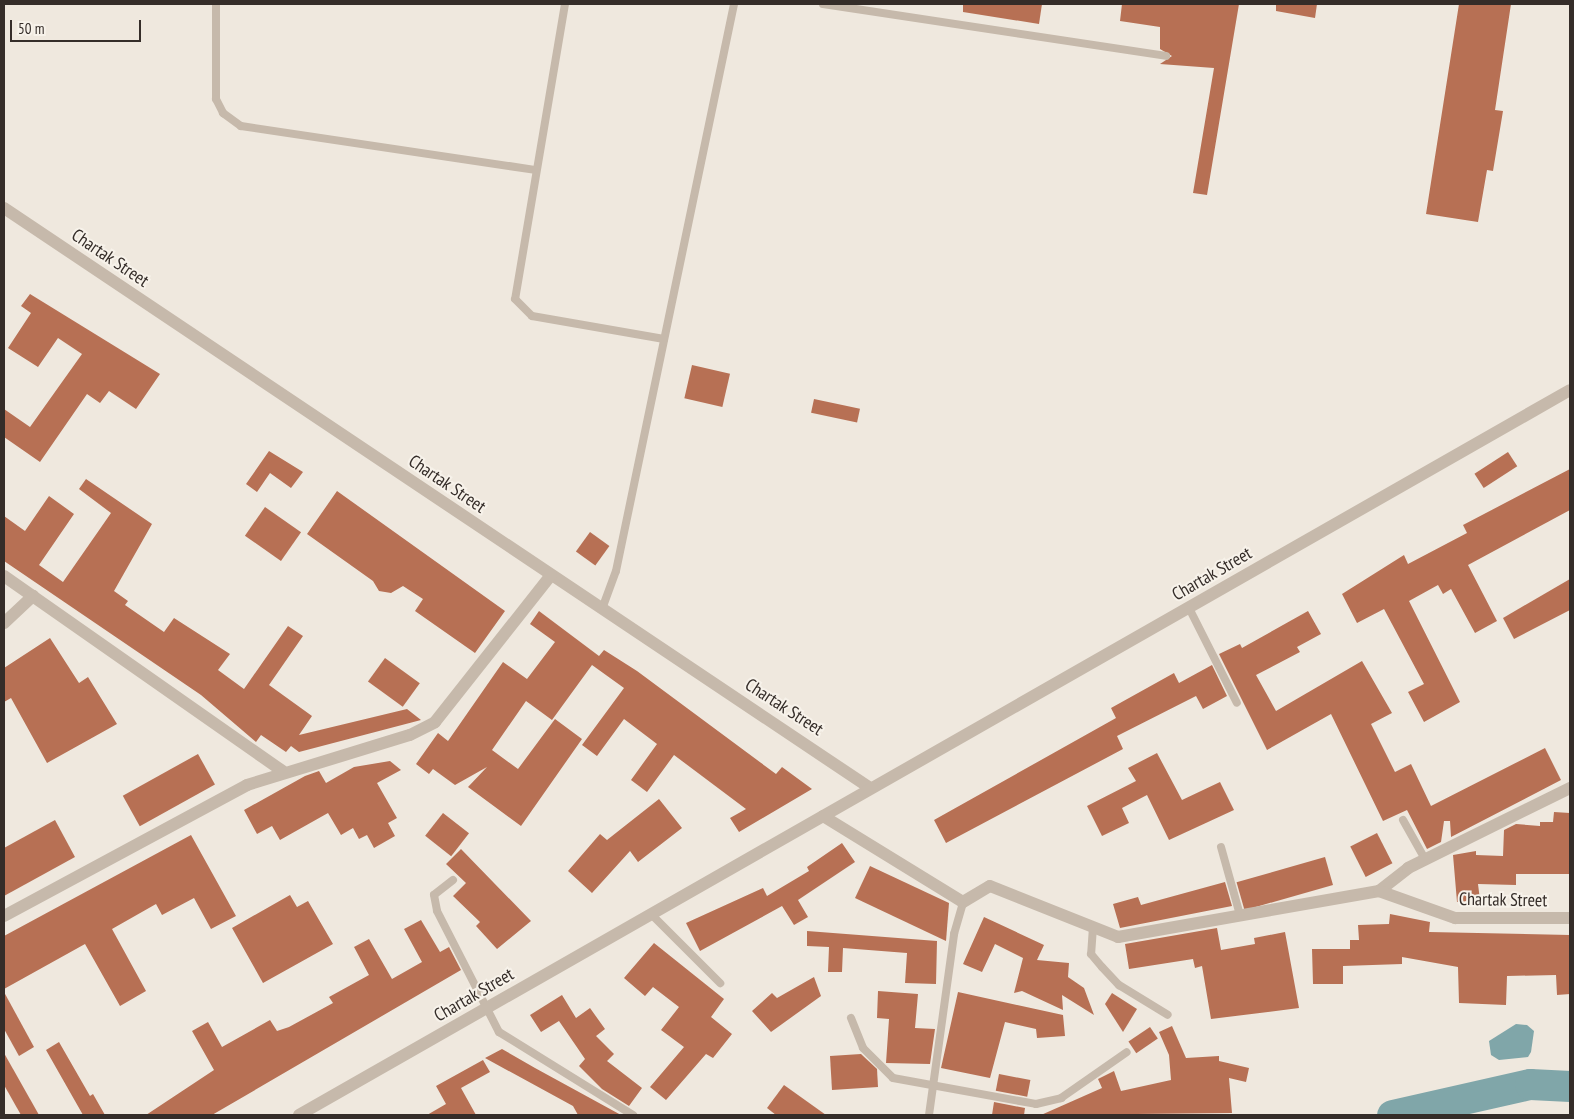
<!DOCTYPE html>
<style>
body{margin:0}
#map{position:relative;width:1574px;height:1119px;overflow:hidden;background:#efe8de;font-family:"PT Sans Narrow",sans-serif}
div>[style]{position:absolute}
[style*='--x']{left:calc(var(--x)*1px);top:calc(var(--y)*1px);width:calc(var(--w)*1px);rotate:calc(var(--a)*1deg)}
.water>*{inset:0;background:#80a6a9}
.river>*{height:31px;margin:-15.5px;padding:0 15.5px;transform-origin:15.5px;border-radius:15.5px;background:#80a6a9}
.building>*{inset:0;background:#b77054;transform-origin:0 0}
.service>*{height:8px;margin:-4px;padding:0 4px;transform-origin:4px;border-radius:4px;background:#c6b9ab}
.minor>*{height:12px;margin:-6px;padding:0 6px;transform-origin:6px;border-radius:6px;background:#c6b9ab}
.tertiary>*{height:12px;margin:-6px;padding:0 6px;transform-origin:6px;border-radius:6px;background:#c6b9ab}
span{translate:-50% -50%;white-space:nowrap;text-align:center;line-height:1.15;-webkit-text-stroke:4px #f7f2ea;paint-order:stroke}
.street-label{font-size:18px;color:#352d29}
.frame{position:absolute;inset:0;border:5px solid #352d29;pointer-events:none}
.scale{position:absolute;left:10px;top:20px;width:131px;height:22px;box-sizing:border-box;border:2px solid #352d29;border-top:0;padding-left:6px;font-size:15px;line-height:18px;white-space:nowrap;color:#352d29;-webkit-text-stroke:4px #f7f2ea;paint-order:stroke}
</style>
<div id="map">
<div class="water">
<div style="clip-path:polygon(1516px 1024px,1527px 1025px,1534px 1031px,1531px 1052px,1528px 1057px,1499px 1060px,1491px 1055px,1489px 1041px)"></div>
</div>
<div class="river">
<div style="--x:1392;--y:1115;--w:141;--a:-12.7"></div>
<div style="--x:1530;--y:1084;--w:40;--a:2.9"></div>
</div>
<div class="building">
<div style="clip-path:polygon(963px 4px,1042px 4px,1039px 24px,963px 12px)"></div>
<div style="clip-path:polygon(1122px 4px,1239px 4px,1207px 195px,1193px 193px,1214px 68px,1160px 64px,1172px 56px,1160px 49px,1160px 27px,1120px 21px)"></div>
<div style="clip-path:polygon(1276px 4px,1317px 4px,1315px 18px,1276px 11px)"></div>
<div style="clip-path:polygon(1459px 4px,1511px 4px,1495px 110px,1503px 111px,1493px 171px,1487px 170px,1478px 222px,1426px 214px)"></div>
<div style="clip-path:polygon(30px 294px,160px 374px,136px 409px,109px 391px,100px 403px,87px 394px,40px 462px,4px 437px,4px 409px,30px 427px,82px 354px,58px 338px,38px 367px,8px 348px,31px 313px,21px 306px)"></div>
<div style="left:692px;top:365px;width:39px;height:34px;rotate:13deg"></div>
<div style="left:814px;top:399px;width:47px;height:14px;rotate:12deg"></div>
<div style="clip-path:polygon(269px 451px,303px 472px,291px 488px,270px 473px,257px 492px,246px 484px)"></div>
<div style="left:1508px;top:452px;width:17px;height:40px;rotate:57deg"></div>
<div style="clip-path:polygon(1570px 469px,1570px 510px,1468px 565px,1497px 621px,1475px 633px,1451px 589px,1443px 594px,1438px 585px,1409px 601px,1460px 702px,1424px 722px,1408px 692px,1424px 684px,1384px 609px,1357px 623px,1342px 594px,1404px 555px,1408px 564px,1467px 533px,1463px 525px)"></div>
<div style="clip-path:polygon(86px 479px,152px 524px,114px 591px,128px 601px,125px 605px,164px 632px,174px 618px,230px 654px,218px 670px,244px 689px,288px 626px,303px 636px,269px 685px,312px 716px,299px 735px,407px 709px,421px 720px,299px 752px,291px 746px,286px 752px,261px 735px,256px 742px,201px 695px,4px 561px,4px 516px,25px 531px,49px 496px,74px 514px,39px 565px,63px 582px,111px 513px,79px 489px)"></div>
<div style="clip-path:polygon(337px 491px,505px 611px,475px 653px,415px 611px,423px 599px,403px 586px,391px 593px,379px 591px,373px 581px,307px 534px)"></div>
<div style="left:265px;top:507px;width:44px;height:35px;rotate:35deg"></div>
<div style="left:590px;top:532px;width:24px;height:24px;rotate:36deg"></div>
<div style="clip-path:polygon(1570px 579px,1570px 610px,1514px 639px,1503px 618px)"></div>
<div style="clip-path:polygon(539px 611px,599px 656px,604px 650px,637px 671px,776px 774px,782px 767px,812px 789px,739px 832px,730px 818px,746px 809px,674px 755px,647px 792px,631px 780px,657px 744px,624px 719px,597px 756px,582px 745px,624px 688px,592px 665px,552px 720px,526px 701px,492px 750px,518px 769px,555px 719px,582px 739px,521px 826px,468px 787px,487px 767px,455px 785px,433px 769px,429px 774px,416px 764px,438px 733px,448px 741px,503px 662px,527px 679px,555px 642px,530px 624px)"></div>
<div style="clip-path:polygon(1308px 611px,1321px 634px,1297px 647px,1300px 652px,1256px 675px,1276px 711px,1362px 661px,1392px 713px,1371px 724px,1395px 772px,1411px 764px,1431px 806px,1545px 748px,1561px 780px,1451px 837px,1450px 821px,1444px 821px,1441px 842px,1427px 849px,1407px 810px,1383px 821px,1331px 714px,1267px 750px,1219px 654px,1240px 644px,1242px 648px)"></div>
<div style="clip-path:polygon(50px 638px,79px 683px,88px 677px,117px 724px,47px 763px,11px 698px,4px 702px,4px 668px)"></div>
<div style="left:385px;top:658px;width:43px;height:29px;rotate:36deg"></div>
<div style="clip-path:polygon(1212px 665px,1227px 696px,1203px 709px,1196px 696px,1117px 736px,1123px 749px,946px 843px,934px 820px,1116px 718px,1111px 708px,1174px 673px,1179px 683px)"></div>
<div style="clip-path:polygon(1157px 753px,1182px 800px,1220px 782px,1234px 810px,1169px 840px,1147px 795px,1122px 808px,1129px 823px,1102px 836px,1087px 806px,1136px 781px,1128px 768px)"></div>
<div style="left:198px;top:754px;width:35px;height:86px;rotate:61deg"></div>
<div style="clip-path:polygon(390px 761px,401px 770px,377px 783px,397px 818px,388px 823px,395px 836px,374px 848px,367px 835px,359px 839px,353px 828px,341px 835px,328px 813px,280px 840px,272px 826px,257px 834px,244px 810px,305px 776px,319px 771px,326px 783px,354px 767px)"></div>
<div style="clip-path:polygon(659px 799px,682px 828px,638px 862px,630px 851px,592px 893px,568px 871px,600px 834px,607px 840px)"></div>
<div style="clip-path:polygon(1554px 812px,1570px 813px,1570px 874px,1516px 874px,1516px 885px,1478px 884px,1480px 900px,1457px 902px,1453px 855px,1476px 851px,1476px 855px,1503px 856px,1504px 830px,1516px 824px,1540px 826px,1540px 822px,1553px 822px)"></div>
<div style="left:443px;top:813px;width:33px;height:29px;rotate:38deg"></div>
<div style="clip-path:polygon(55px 820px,75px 857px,4px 896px,4px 848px)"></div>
<div style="left:1377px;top:833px;width:34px;height:30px;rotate:63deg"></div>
<div style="clip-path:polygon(191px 835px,236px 916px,211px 929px,194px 898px,162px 915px,156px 904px,112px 929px,146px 991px,120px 1006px,85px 944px,4px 989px,4px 936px)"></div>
<div style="clip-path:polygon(842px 843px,855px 862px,798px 900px,808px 917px,794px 925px,782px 906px,700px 951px,686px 923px,763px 888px,767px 896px,809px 871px,807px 867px)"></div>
<div style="clip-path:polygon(461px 849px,531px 921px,497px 949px,476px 926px,480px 922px,453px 896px,466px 883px,446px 864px)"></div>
<div style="left:1325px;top:857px;width:29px;height:92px;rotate:74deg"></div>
<div style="clip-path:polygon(870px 866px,949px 903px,946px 941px,855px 898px)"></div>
<div style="clip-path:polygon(1225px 882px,1232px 906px,1120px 928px,1113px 904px,1138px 897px,1141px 905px)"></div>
<div style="clip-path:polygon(290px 895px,297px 907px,308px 901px,333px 944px,263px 983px,232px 928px)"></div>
<div style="clip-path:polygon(1390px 914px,1430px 922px,1429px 932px,1570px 935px,1570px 994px,1557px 995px,1556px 975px,1507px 976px,1506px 1005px,1459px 1003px,1458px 967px,1402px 957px,1402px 964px,1343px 966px,1343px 984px,1313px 984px,1312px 949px,1350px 949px,1350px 940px,1359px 940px,1358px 925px,1389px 924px)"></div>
<div style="clip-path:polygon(984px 917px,1044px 945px,1037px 960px,1069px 963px,1068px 977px,1084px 988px,1094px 1015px,1062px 995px,1063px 1010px,1022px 991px,1014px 993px,1023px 958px,995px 944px,982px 972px,963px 964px)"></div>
<div style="clip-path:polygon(421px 920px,440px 952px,449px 947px,461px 970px,212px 1115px,146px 1115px,214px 1070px,192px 1031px,208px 1022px,222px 1047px,270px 1020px,277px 1031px,289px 1027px,333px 1003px,329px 997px,369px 975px,354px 947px,369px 939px,392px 979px,422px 962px,404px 929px)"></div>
<div style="clip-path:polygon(1217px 928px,1221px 950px,1255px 944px,1254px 938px,1285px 932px,1299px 1008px,1211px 1019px,1202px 966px,1195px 968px,1193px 959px,1129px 969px,1125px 944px)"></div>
<div style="clip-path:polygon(807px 931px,937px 941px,936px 984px,905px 983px,907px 953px,843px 948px,842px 972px,828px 972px,829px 947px,807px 946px)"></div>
<div style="clip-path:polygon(654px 943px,724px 999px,711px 1017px,732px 1034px,713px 1058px,706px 1054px,666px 1100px,650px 1087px,684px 1047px,661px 1030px,679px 1007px,653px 987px,645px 996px,624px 978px)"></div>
<div style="clip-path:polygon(814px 977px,821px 996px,771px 1032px,752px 1011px,772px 993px,777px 998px)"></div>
<div style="clip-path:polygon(878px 991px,918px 994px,915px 1028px,935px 1029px,930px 1064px,886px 1063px,889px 1019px,877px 1018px)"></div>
<div style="clip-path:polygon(4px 992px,34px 1047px,19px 1056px,4px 1029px)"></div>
<div style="clip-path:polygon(958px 992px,1063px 1015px,1065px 1036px,1037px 1038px,1036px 1029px,1005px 1022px,990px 1078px,941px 1068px)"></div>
<div style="clip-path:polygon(1112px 993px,1137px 1009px,1123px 1032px,1105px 1004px)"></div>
<div style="clip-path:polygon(562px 995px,576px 1018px,590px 1008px,605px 1029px,596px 1036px,614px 1054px,607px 1061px,642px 1088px,629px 1106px,602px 1089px,579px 1066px,585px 1059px,559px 1021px,541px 1032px,530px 1015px)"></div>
<div style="clip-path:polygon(1172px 1026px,1186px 1058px,1219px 1056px,1219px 1061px,1249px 1068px,1246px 1082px,1229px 1078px,1232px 1113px,1041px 1115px,1102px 1088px,1098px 1079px,1114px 1071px,1121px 1091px,1171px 1080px,1169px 1055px,1159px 1032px)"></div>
<div style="left:1150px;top:1027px;width:14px;height:26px;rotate:56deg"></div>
<div style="clip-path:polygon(59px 1042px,90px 1096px,93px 1094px,105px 1115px,83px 1115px,46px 1050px)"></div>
<div style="clip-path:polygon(502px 1049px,535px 1068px,621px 1115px,578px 1115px,573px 1106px,485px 1058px)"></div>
<div style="clip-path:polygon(4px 1053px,39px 1115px,21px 1115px,4px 1085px)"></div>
<div style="clip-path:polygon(861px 1054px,877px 1069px,878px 1087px,832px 1090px,830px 1056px)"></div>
<div style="clip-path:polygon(483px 1060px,490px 1072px,461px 1088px,476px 1115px,427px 1115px,446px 1104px,436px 1086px)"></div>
<div style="left:999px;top:1074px;width:32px;height:17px;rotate:11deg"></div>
<div style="clip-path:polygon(784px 1085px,826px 1115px,776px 1115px,767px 1108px)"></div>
<div style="clip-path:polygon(994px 1102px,1025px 1108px,1024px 1115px,992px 1115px)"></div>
</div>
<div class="service">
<div style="--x:216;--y:4;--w:95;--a:90"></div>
<div style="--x:216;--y:99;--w:16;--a:63"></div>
<div style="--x:223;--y:113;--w:22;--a:36"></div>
<div style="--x:241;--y:126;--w:297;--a:8.5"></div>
<div style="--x:565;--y:4;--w:299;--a:99.6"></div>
<div style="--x:515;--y:299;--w:24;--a:45"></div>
<div style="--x:532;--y:316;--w:134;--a:9.9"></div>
<div style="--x:823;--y:4;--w:347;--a:8.6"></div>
<div style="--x:1189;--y:608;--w:106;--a:63.2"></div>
<div style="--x:602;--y:609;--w:40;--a:-69.8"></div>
<div style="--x:616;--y:571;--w:579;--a:-78.24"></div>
<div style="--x:1403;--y:820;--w:45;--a:60.6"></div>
<div style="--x:1221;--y:847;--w:71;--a:74.4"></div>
<div style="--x:453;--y:880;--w:24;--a:142"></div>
<div style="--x:434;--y:895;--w:16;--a:79"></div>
<div style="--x:437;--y:911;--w:136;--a:62.9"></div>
<div style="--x:499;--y:1032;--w:158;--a:31.8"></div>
<div style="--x:651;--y:914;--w:98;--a:45"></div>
<div style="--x:1093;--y:927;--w:27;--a:94"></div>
<div style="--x:1091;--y:954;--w:17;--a:50"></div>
<div style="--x:1102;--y:967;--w:25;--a:47"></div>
<div style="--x:1119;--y:985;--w:57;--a:31.5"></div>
<div style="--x:851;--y:1018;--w:32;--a:68"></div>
<div style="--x:863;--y:1048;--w:42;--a:45"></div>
<div style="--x:893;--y:1078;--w:145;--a:10.3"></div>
<div style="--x:1036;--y:1104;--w:26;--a:-13"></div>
<div style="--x:1061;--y:1098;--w:80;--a:-34.9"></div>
<div style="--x:929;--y:1115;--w:183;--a:-82.1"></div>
<div style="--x:954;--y:934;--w:33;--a:-74"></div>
</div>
<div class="minor">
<div style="--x:4;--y:208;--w:1042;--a:33.81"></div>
<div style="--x:4;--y:576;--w:340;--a:35"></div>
<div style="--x:4;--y:623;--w:40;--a:-43"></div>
<div style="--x:823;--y:816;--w:164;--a:31.6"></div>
<div style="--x:963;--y:902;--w:31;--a:-31"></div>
<div style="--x:990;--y:886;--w:138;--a:21.7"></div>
<div style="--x:1118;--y:937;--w:265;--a:-10"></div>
<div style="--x:1379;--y:891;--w:37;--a:-38"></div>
<div style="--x:1408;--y:868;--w:181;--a:-26.3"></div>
<div style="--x:1379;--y:891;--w:81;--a:19.6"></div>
<div style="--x:1455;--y:918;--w:115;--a:0"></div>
<div style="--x:4;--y:916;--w:276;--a:-28.3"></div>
<div style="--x:247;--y:785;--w:170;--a:-17.1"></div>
<div style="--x:410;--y:735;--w:28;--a:-27"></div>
<div style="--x:435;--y:722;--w:187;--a:-51.7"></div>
</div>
<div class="tertiary">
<div style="--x:299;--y:1115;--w:1463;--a:-29.7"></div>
</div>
<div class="street-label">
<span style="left:110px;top:258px;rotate:34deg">Chartak Street</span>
<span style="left:447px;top:484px;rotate:34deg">Chartak Street</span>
<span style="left:1212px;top:574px;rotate:-30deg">Chartak Street</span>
<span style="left:784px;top:707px;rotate:33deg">Chartak Street</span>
<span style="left:1503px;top:900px;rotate:1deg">Chartak Street</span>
<span style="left:474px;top:995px;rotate:-30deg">Chartak Street</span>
</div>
<div class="frame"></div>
<div class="scale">50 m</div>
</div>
